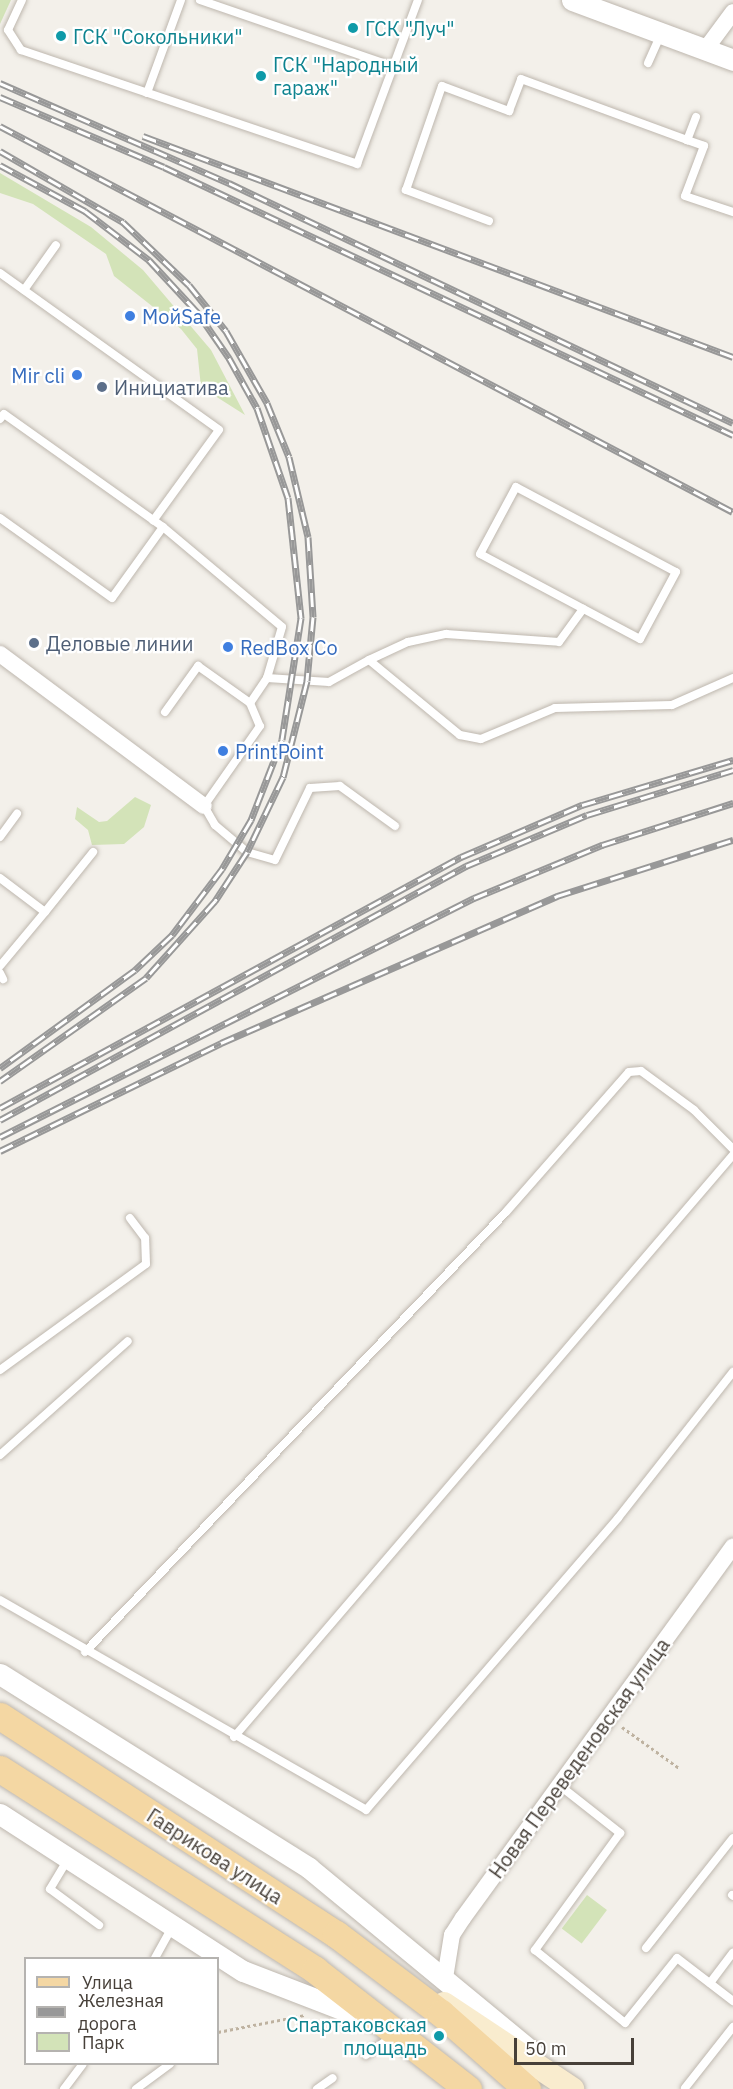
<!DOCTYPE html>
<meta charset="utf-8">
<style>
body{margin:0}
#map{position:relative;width:733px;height:2089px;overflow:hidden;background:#f3f0ea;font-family:"IBM Plex Sans",sans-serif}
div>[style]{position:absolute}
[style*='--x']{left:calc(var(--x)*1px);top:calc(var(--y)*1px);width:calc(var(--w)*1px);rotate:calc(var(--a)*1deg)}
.green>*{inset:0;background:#d3e3b8;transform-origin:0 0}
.path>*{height:3px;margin-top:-1.5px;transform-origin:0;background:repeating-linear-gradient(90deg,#beb2a0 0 3px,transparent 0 6px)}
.roads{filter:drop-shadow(0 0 2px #beb7ae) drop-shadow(0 0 2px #beb7ae)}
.service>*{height:8px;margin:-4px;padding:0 4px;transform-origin:4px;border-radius:4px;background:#fff}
.minor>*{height:16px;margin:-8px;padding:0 8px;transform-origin:8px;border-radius:8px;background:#fff}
.tertiary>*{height:21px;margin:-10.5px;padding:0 10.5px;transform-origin:10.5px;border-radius:10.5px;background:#fff}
.secondary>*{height:24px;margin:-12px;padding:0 12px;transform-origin:12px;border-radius:12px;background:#f9ecce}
.primary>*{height:27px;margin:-13.5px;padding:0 13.5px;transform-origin:13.5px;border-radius:13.5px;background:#f4d7a3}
.rail>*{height:7px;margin-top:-3.5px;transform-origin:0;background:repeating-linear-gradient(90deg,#fff 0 14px,#989898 0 28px);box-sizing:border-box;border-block:2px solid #989898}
.dots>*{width:16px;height:16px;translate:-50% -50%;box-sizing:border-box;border:3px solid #fff;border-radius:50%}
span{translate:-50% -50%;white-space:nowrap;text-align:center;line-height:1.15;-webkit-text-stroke:4.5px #fff;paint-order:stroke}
.culture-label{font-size:20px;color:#0d838f}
.left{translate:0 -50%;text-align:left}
.right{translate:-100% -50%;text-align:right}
.shop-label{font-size:20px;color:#366cbe}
.service-label{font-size:20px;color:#4e5e75}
.street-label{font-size:20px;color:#474039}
.legend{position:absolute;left:24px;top:1957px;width:195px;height:108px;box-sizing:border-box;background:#fff;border:2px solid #b5b3b0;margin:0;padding:8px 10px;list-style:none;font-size:18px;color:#474039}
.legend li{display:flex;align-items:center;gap:12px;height:30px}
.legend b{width:30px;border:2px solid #b5b3b0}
.scale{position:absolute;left:514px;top:2038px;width:120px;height:27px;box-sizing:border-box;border:3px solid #474039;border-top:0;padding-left:8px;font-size:18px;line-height:21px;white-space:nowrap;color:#474039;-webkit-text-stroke:4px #fff;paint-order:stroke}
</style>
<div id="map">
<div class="green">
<div style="clip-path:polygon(0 0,11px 0,0 24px)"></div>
<div style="clip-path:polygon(0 173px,91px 227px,143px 270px,211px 350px,245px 415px,201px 387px,197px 349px,181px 329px,114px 276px,106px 254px,33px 204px,0 193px)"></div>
<div style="clip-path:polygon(135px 797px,151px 805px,144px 827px,124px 844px,92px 845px,88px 830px,75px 819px,77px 807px,99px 822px,107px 821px)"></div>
<div style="left:587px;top:1895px;width:25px;height:42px;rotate:37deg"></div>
</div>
<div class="path">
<div style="--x:622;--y:1727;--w:70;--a:35.7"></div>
<div style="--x:218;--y:2032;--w:89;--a:-11.1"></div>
</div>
<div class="roads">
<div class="service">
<div style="--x:22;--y:0;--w:33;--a:115"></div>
<div style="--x:8;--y:30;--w:24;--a:57"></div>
<div style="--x:21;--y:50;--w:355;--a:18.7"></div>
<div style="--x:357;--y:164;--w:175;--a:-69.6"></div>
<div style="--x:200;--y:0;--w:203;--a:19"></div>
<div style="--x:648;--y:63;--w:32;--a:-66"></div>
<div style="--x:147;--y:93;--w:99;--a:-69.9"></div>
<div style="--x:696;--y:117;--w:25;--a:111"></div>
<div style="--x:687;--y:140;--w:18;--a:19"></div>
<div style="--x:704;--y:146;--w:53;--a:110.8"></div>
<div style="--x:685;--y:196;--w:51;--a:18.4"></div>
<div style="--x:489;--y:221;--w:89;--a:-159.5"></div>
<div style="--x:406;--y:190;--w:110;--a:-70.9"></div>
<div style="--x:442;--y:86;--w:72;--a:20.5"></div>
<div style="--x:509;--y:111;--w:34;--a:-69"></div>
<div style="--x:521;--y:79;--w:177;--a:20.2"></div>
<div style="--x:0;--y:273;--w:269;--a:35.6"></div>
<div style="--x:219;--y:430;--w:112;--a:126"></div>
<div style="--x:24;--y:290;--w:55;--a:-54.6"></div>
<div style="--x:0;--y:419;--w:6;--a:-51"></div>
<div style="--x:4;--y:414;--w:195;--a:35.4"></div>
<div style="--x:163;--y:527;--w:87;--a:125.7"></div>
<div style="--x:112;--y:598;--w:138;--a:-144.5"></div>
<div style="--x:516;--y:487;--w:181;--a:28"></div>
<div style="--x:676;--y:572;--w:76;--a:118.2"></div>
<div style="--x:640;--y:639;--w:181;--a:-152"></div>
<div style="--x:480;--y:554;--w:76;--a:-61.8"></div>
<div style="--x:163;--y:527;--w:155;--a:40"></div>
<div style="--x:282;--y:627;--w:53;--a:106.4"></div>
<div style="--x:267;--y:678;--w:30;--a:124"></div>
<div style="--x:250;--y:703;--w:25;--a:67"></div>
<div style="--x:260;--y:726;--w:98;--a:125"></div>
<div style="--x:204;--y:806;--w:22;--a:60"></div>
<div style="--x:215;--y:825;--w:42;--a:40.2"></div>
<div style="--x:247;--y:852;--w:29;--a:16"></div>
<div style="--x:275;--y:860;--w:80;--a:-64.1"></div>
<div style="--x:310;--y:788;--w:30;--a:-4"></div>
<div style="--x:340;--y:786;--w:68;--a:36"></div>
<div style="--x:369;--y:660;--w:43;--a:-24.8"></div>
<div style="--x:408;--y:642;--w:39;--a:-12"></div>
<div style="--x:446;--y:634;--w:113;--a:4"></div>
<div style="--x:559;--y:642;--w:41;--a:-54"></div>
<div style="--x:267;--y:678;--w:62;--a:3.7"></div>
<div style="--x:329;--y:682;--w:46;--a:-28.8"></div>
<div style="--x:369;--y:660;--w:118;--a:39.5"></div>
<div style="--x:460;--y:735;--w:21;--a:11"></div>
<div style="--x:481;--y:739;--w:80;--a:-22.7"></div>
<div style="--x:555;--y:708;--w:117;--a:-1.5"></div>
<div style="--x:672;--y:705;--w:67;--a:-23.9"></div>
<div style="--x:165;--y:712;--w:57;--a:-54.3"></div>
<div style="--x:198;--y:666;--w:64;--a:35.4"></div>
<div style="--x:0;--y:837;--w:29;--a:-54"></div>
<div style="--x:0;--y:878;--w:56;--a:37.1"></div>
<div style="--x:45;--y:912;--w:70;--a:129.8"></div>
<div style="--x:45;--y:912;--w:77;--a:-51.3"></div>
<div style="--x:0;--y:973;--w:7;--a:63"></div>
<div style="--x:0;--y:1370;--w:180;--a:-36"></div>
<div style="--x:146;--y:1264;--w:26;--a:-92"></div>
<div style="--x:145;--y:1238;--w:25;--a:-127"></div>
<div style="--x:0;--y:1455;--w:171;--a:-41.7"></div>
<div style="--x:0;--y:1600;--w:422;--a:29.8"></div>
<div style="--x:366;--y:1810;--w:386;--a:-49.2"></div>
<div style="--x:618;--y:1518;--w:186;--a:-51.8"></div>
<div style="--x:85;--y:1652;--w:609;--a:-46.26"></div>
<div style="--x:506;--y:1212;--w:186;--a:-48.7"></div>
<div style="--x:629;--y:1072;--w:12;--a:-5"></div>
<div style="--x:641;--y:1071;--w:66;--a:36.3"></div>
<div style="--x:694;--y:1110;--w:55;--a:45"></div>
<div style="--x:234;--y:1737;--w:767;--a:-49.39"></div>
<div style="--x:559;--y:1785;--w:78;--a:38.2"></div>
<div style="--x:620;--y:1833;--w:145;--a:126"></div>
<div style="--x:535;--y:1950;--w:116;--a:39"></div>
<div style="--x:625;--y:2023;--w:83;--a:-51.3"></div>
<div style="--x:677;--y:1958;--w:71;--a:37.5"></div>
<div style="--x:68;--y:1859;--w:35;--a:121"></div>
<div style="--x:50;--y:1889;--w:61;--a:36.3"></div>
<div style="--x:732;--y:1895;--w:1;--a:45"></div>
<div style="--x:646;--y:1948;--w:140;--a:-51.7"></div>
<div style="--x:155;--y:1958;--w:35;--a:-61"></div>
<div style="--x:710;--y:1983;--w:38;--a:-53"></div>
<div style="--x:366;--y:2055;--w:33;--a:-35"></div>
<div style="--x:685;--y:2088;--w:78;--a:-51.8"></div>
<div style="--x:64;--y:2089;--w:31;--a:-53"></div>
<div style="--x:136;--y:2089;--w:42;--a:-36.3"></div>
<div style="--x:317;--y:2089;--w:19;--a:-35"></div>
</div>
<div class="minor">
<div style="--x:705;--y:50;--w:47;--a:-53.6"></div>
<div style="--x:0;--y:654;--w:254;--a:36.7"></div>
<div style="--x:445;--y:1978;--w:44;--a:-80.8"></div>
<div style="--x:452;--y:1935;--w:20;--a:-57"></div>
<div style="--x:463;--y:1918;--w:459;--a:-54"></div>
</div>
<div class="tertiary">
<div style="--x:572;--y:0;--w:172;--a:20.4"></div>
<div style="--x:0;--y:1674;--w:365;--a:32.1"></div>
<div style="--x:309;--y:1868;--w:289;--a:39.5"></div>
<div style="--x:0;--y:1814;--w:289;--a:32.9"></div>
<div style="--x:243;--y:1971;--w:136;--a:21.1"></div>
</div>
<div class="secondary">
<div style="--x:444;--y:2004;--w:154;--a:33.6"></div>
</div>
<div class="primary">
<div style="--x:0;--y:1716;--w:401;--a:33"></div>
<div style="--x:336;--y:1934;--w:131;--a:37"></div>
<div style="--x:441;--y:2013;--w:115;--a:41.5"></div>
<div style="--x:0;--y:1769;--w:374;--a:32.5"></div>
<div style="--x:315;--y:1970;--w:194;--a:37.9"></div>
</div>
</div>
<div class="rail">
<div style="--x:0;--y:83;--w:250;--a:23.6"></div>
<div style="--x:229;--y:183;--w:558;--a:25.46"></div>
<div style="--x:0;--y:97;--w:178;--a:23.1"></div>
<div style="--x:164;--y:167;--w:629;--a:25.22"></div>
<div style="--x:0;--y:126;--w:828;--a:27.77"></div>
<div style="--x:143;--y:136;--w:630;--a:20.53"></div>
<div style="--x:0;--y:151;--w:142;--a:30"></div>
<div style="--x:123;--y:222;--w:91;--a:43.7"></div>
<div style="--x:189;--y:285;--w:59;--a:51.2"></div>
<div style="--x:226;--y:331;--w:83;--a:60.3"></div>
<div style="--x:267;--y:403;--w:58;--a:67.8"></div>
<div style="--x:289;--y:457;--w:82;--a:76.6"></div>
<div style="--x:308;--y:537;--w:80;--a:86.4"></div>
<div style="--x:313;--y:617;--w:64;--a:95.4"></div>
<div style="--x:307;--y:681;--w:99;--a:104"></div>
<div style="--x:283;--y:777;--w:83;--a:115.6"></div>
<div style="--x:247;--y:852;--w:59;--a:123.1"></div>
<div style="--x:215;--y:901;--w:103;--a:131.9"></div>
<div style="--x:146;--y:978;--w:179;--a:144.8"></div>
<div style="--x:0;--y:165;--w:97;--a:28.4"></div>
<div style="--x:85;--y:211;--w:81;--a:37.4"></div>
<div style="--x:149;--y:260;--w:72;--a:47.2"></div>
<div style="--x:198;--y:313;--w:55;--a:55.4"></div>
<div style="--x:229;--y:358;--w:57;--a:60.8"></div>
<div style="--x:257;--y:408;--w:95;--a:71"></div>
<div style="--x:288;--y:498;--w:121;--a:83.8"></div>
<div style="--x:301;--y:618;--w:123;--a:98.9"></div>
<div style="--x:282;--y:740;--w:86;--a:111.2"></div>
<div style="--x:251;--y:820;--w:57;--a:120.6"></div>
<div style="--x:222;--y:869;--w:83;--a:127.1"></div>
<div style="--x:172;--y:935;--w:51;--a:136.6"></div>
<div style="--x:135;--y:970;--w:167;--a:144"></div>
<div style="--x:0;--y:1108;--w:525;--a:-28.57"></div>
<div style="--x:461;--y:857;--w:132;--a:-23.3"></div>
<div style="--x:582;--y:805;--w:158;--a:-16.6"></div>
<div style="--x:0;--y:1120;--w:531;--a:-28.59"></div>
<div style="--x:466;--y:866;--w:131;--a:-22.9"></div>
<div style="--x:587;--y:815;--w:153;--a:-17.1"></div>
<div style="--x:0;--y:1137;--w:531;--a:-26.76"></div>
<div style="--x:474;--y:898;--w:139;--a:-22.5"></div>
<div style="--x:602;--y:845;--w:138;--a:-17.8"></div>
<div style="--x:0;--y:1151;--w:246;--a:-26"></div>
<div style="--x:221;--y:1043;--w:367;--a:-23.6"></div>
<div style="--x:557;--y:896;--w:185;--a:-17.7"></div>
</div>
<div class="dots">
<div style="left:353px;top:28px;background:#0f9aa8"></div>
<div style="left:61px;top:36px;background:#0f9aa8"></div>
<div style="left:261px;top:76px;background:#0f9aa8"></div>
<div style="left:130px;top:316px;background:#3f7fe0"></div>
<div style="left:77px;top:375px;background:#3f7fe0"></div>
<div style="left:102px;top:387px;background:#5c6f8a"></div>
<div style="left:34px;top:643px;background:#5c6f8a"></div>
<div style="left:228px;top:647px;background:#3f7fe0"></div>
<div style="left:223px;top:751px;background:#3f7fe0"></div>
<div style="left:439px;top:2036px;background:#0f9aa8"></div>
</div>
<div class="culture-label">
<span class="left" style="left:365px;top:28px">ГСК "Луч"</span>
<span class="left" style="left:73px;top:36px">ГСК "Сокольники"</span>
<span class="left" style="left:273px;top:76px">ГСК "Народный<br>гараж"</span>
<span class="right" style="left:427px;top:2036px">Спартаковская<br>площадь</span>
</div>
<div class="shop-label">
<span class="left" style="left:142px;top:316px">МойSafe</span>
<span class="right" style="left:65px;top:375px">Mir cli</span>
<span class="left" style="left:240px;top:647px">RedBox Co</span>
<span class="left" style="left:235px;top:751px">PrintPoint</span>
</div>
<div class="service-label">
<span class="left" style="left:114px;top:387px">Инициатива</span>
<span class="left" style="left:46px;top:643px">Деловые линии</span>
</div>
<div class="street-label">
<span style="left:579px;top:1758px;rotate:-54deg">Новая Переведеновская улица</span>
<span style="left:215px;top:1856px;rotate:33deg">Гаврикова улица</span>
</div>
<ul class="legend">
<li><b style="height:8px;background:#f4d7a3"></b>Улица</li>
<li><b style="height:8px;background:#989898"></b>Железная дорога</li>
<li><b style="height:16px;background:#d3e3b8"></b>Парк</li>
</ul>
<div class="scale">50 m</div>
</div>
